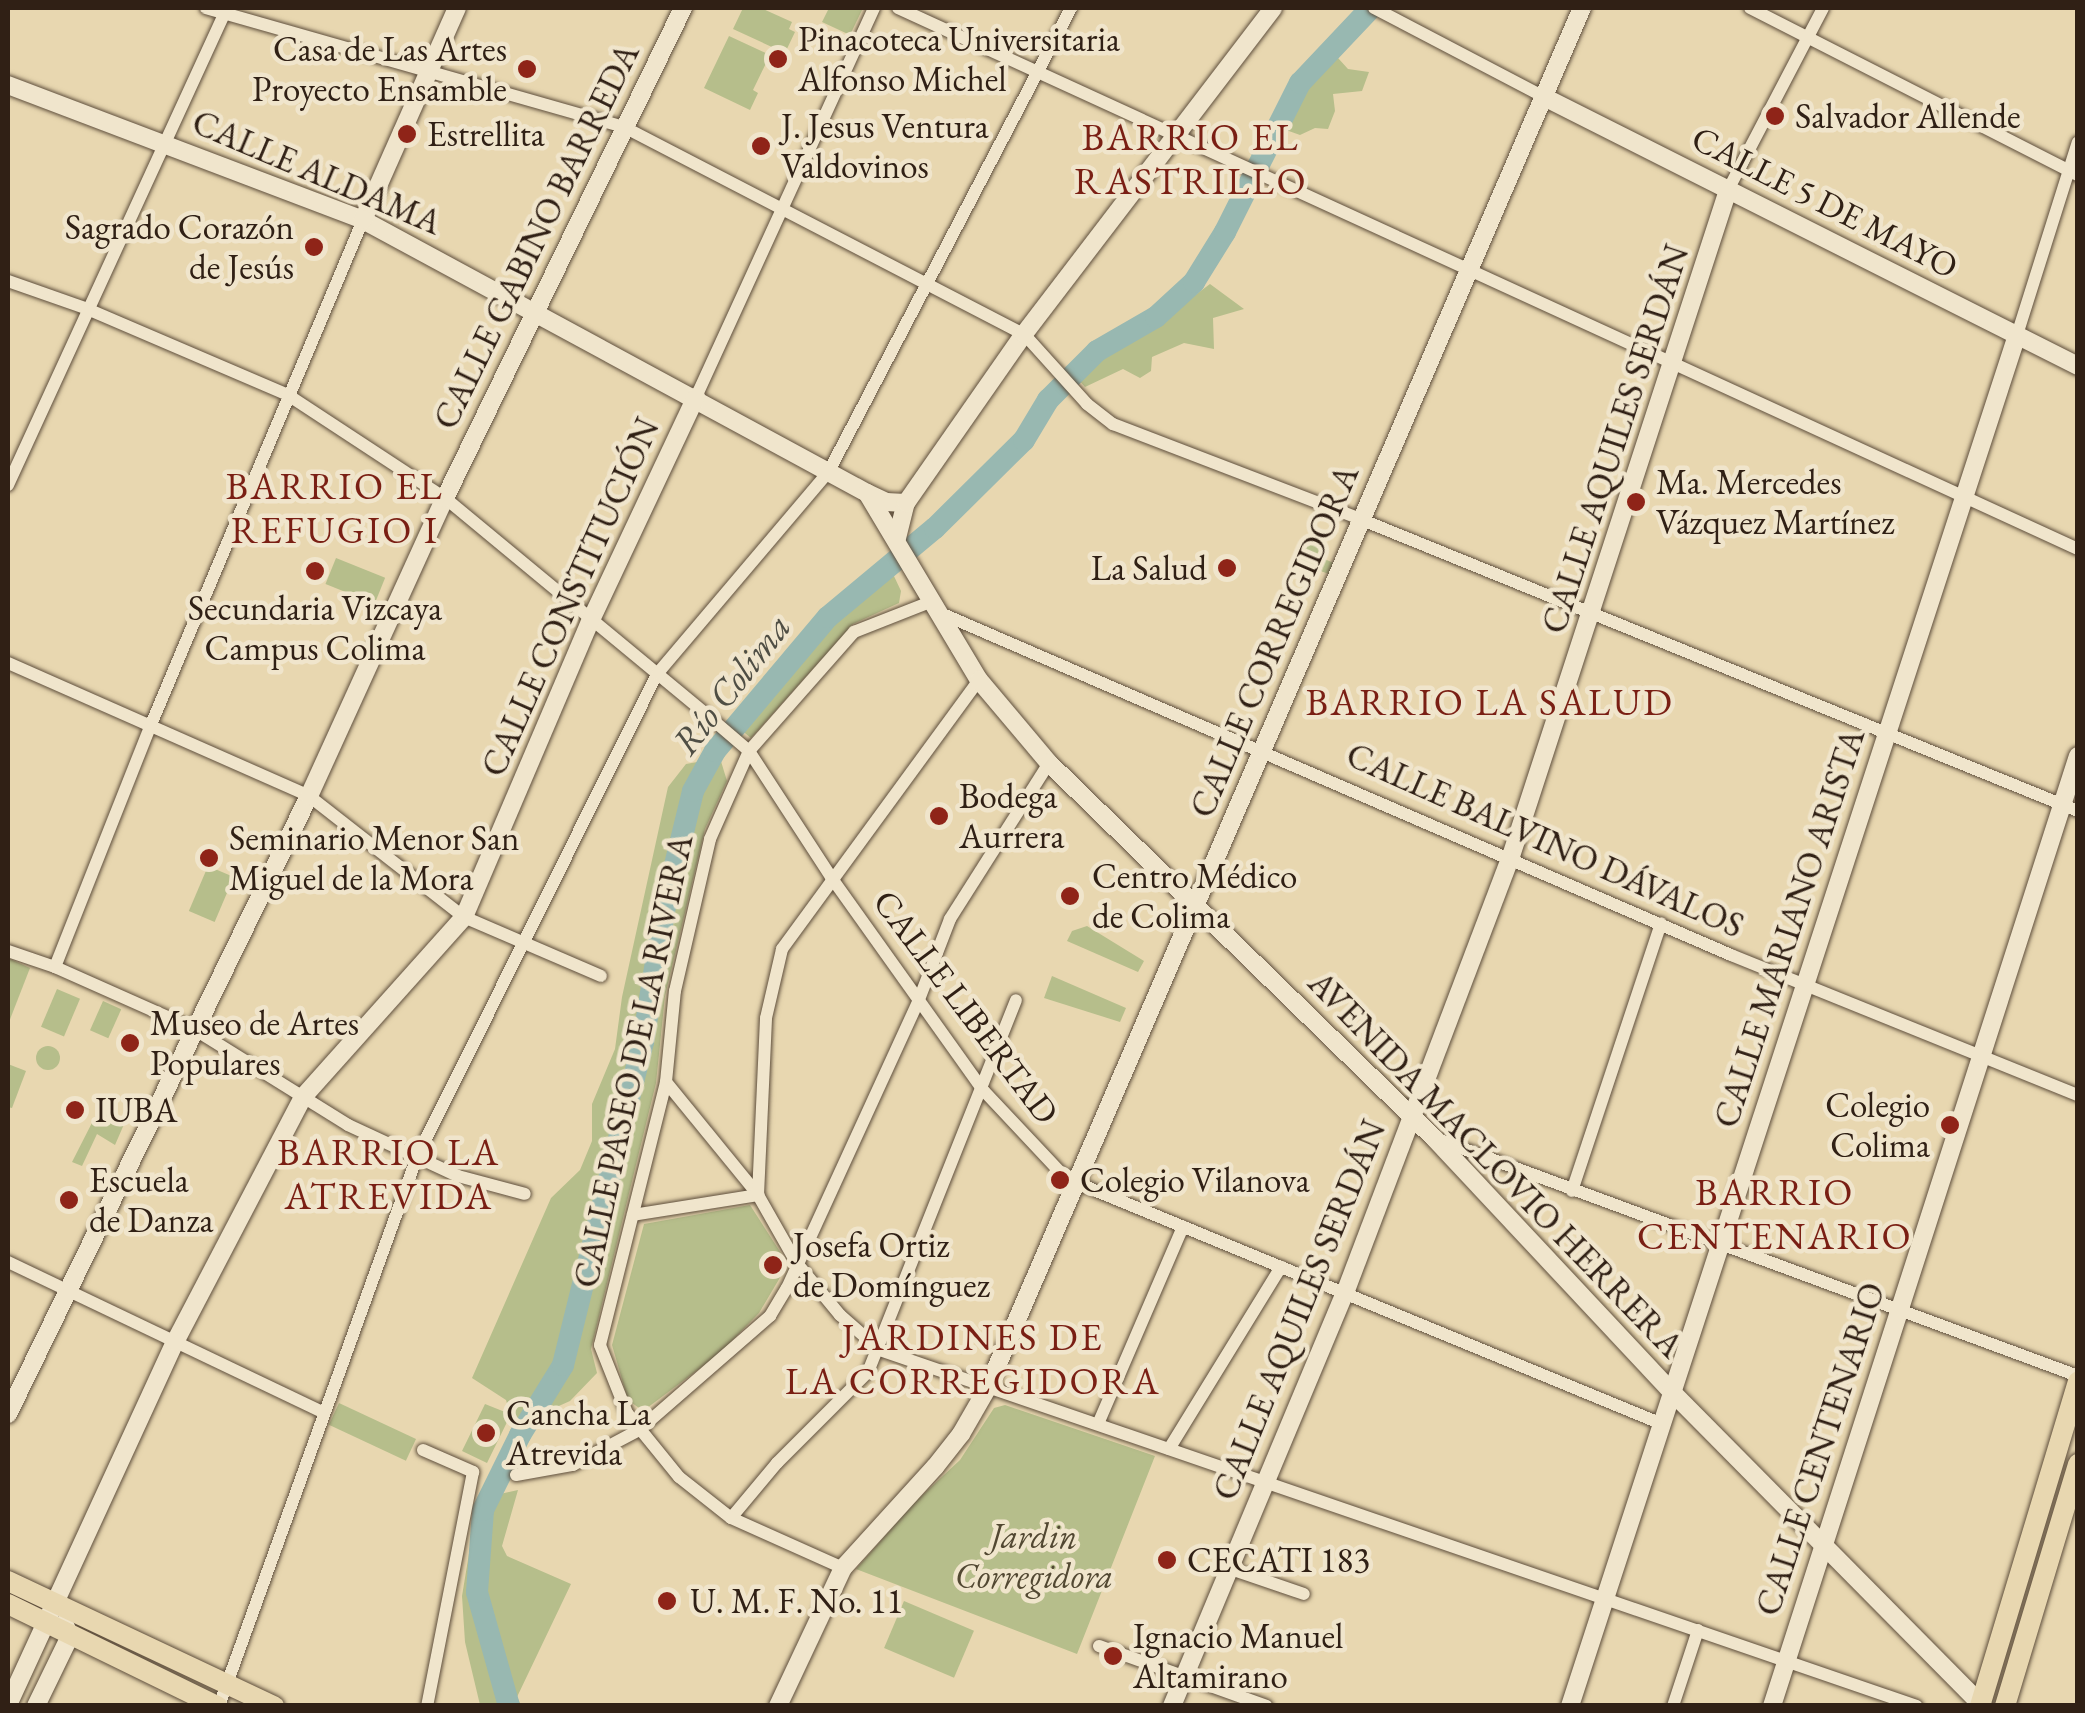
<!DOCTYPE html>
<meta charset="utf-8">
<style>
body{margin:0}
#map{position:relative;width:2085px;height:1713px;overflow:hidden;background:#e8d7b0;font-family:"EB Garamond",serif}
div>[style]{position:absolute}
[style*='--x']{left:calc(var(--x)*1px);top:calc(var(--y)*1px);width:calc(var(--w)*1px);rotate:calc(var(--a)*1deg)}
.green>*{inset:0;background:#b6be8b;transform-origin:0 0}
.round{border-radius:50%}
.river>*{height:22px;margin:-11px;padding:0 11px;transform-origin:11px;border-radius:11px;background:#98b8b1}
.roads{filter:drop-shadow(0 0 2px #5e4e3c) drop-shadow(0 0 2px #5e4e3c)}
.street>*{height:12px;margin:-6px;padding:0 6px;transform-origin:6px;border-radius:6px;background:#f0e5cc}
.secondary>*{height:18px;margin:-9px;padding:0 9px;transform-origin:9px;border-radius:9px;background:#f0e5cc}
.primary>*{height:20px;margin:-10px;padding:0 10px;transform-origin:10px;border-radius:10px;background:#e8d7b0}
.dots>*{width:28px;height:28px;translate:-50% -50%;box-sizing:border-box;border:5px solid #f0e5cc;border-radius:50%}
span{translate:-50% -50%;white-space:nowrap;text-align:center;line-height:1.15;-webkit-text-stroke:9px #f0e5cc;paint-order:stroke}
.poi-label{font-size:35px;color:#302015}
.left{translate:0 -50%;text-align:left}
.right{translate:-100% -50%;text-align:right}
.street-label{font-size:35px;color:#302015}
.park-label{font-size:35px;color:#524832;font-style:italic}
.neighbourhood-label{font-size:38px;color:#7a1f14;letter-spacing:2.5px}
.water-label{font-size:38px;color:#4f4e44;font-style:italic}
.frame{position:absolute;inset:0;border:10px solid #302015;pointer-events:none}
</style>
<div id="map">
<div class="green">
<div style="clip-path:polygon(743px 8px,761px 8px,792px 22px,789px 29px,795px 32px,785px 53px,733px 29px)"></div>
<div style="clip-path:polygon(829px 8px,863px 8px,850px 35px,822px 22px)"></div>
<div style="clip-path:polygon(729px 36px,770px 55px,753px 90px,758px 93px,750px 110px,704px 88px)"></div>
<div style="clip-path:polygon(1338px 58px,1348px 69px,1369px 72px,1362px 91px,1333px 94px,1335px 111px,1328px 129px,1315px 128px,1300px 135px,1286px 130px,1304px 88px)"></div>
<div style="clip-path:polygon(1210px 284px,1244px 309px,1213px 318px,1214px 349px,1184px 343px,1152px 357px,1151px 371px,1140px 378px,1123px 369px,1085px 387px,1077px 378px,1100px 354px,1166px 317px)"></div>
<div style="clip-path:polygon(1306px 536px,1323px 542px,1317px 556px,1334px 563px,1329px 574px,1295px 562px)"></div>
<div style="left:336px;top:558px;width:53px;height:28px;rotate:22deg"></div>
<div style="clip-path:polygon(893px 574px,901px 591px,899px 603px,853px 624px,751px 738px,740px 729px,777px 692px,786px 672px,802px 660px,832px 620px,845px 617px,849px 604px,881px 578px)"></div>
<div style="clip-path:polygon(720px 758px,727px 781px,705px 829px,665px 996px,656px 1083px,591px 1349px,597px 1373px,570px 1401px,514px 1426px,510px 1416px,487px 1463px,462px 1451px,485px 1404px,510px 1414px,506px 1400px,472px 1378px,551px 1198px,580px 1170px,592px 1141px,592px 1104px,615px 1049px,622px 997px,668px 787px,686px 764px)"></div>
<div style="left:208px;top:866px;width:28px;height:49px;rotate:23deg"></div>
<div style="clip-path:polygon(1087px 926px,1144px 961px,1138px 972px,1067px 941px,1072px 931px)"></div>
<div style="clip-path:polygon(8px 958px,30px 968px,9px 1022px,8px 1021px)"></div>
<div style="clip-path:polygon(1052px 976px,1126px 1008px,1120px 1022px,1044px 998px)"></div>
<div style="left:57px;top:989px;width:25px;height:41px;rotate:23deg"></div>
<div style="left:103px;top:1001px;width:20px;height:32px;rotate:24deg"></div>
<div class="round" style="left:36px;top:1046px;width:24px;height:24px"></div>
<div style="clip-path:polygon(8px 1064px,26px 1071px,12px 1108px,8px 1107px)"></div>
<div style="clip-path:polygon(99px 1109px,125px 1122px,115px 1145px,97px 1134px,82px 1166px,72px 1162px)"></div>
<div style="clip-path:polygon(750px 1205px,788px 1264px,759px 1313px,719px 1354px,643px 1411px,628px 1400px,612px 1345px,644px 1224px)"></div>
<div style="left:339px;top:1403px;width:85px;height:24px;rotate:25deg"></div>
<div style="clip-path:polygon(1005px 1405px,1155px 1456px,1077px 1654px,856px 1569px,914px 1503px,960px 1460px,994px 1408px)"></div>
<div style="clip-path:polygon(518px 1490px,502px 1546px,507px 1556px,571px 1584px,517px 1697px,521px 1705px,480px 1705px,465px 1642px,462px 1596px,478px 1499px)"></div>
<div style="left:904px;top:1601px;width:76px;height:51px;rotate:23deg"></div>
</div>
<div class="river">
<div style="--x:509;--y:1706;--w:118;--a:-105.7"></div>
<div style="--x:477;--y:1592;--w:82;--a:-85.8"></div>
<div style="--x:483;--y:1510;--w:84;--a:-63.7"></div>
<div style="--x:520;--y:1435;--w:82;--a:-58.4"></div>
<div style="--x:563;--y:1365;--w:333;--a:-76.1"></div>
<div style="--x:643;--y:1042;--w:138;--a:-80.8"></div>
<div style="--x:665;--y:906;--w:118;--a:-76.3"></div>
<div style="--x:693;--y:791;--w:46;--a:-61.2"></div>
<div style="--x:715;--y:751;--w:175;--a:-49.9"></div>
<div style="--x:828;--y:617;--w:139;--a:-39.8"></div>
<div style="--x:935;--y:528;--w:125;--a:-44.7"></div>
<div style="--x:1024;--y:440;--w:47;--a:-59"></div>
<div style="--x:1048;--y:400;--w:69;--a:-45"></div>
<div style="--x:1097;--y:351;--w:68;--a:-30"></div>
<div style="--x:1156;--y:317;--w:52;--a:-42.6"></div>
<div style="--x:1194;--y:282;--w:59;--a:-58.2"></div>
<div style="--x:1225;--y:232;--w:167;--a:-63.3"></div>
<div style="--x:1300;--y:83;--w:103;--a:-46.6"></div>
</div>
<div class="roads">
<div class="street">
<div style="--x:206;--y:8;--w:435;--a:15.9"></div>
<div style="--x:624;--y:127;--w:450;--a:27.4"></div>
<div style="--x:1024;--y:334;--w:94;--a:48"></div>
<div style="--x:1087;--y:404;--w:33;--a:38"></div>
<div style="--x:1113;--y:424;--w:265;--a:21"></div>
<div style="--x:1360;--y:519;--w:775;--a:22.13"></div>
<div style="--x:898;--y:8;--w:1298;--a:24.63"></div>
<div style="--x:1374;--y:8;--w:192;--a:27.6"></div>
<div style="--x:1750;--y:8;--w:368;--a:27"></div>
<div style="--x:1728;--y:190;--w:205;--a:-62.4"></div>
<div style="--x:8;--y:281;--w:82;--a:19.3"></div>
<div style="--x:85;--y:308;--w:221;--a:23.2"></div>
<div style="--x:288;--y:395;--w:188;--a:33.3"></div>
<div style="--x:445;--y:498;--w:340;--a:39.6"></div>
<div style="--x:707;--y:715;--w:55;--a:40.6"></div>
<div style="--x:749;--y:751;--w:150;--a:56.9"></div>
<div style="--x:831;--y:877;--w:262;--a:54.5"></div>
<div style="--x:983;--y:1090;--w:112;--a:46.8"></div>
<div style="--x:1060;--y:1172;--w:20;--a:33"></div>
<div style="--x:1077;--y:1183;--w:633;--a:22.39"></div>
<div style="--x:2017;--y:335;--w:202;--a:-72.5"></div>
<div style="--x:696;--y:397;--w:428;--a:-65.4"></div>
<div style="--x:8;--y:485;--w:523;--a:-65.35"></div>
<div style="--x:938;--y:612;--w:864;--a:23.39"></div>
<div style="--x:1731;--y:955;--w:374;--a:22"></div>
<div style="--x:8;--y:663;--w:329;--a:23.8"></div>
<div style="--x:309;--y:796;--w:197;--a:38"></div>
<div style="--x:464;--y:917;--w:149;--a:23.3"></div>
<div style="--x:8;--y:951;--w:50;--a:18.8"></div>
<div style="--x:55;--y:967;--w:152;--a:24"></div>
<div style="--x:194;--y:1029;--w:181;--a:31.9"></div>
<div style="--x:348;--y:1125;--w:76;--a:24.9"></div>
<div style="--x:417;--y:1157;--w:45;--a:24.9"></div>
<div style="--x:458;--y:1176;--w:69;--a:15"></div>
<div style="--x:55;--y:967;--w:258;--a:-68.4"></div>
<div style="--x:150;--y:727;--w:550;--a:-67.21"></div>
<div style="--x:666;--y:1082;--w:146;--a:50.8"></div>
<div style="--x:758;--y:1195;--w:77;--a:60.4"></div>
<div style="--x:796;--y:1262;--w:69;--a:50.3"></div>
<div style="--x:840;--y:1315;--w:53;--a:41.2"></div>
<div style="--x:880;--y:1350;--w:1096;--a:18.95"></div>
<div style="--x:1437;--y:1139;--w:683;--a:20.29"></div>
<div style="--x:1572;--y:1191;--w:282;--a:-71.6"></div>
<div style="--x:633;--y:1215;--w:127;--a:-9.1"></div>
<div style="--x:758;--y:1195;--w:177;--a:-87.4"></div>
<div style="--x:766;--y:1018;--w:71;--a:-76.9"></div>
<div style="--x:782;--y:949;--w:333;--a:-53.8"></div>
<div style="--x:8;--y:1262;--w:349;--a:25.5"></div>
<div style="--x:1098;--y:1424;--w:215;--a:-66.7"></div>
<div style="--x:1169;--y:1449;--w:214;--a:-58.4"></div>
<div style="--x:423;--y:1450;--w:55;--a:23.7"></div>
<div style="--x:473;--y:1472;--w:238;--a:101.1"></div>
<div style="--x:516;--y:1475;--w:58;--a:-10"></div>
<div style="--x:573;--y:1465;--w:75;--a:-27.9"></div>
<div style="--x:639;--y:1430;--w:174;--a:-41"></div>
<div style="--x:770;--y:1316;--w:33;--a:-59"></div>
<div style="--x:787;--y:1288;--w:315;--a:-65.4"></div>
<div style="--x:918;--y:1002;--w:89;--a:-68.9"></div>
<div style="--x:950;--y:919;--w:185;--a:-57.6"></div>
<div style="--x:731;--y:1518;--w:72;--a:-50.1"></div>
<div style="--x:777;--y:1463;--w:129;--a:-45"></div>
<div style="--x:868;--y:1372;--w:400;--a:-68.3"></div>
<div style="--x:843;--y:1568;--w:123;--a:-155.9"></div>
<div style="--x:731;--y:1518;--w:66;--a:-141.7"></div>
<div style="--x:679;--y:1477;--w:82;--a:-129.1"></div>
<div style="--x:627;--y:1413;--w:73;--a:-111.7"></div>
<div style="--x:600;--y:1345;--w:271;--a:-75.9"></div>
<div style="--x:666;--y:1082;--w:91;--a:-84.4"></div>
<div style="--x:675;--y:991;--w:156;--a:-77"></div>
<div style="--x:710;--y:839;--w:96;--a:-66.1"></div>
<div style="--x:749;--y:751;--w:159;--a:-48.6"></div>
<div style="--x:854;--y:632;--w:82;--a:-21.5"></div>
<div style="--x:1228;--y:1568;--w:80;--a:18.9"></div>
<div style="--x:1099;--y:1646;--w:178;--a:19.7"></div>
<div style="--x:219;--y:1706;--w:584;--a:-70.17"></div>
<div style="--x:417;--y:1157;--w:539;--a:-63.58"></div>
<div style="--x:657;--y:674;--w:266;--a:-49.7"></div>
<div style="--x:829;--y:471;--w:522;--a:-62.4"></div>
<div style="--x:1673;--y:1706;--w:80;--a:-71.8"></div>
</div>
<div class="secondary">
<div style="--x:8;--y:85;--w:380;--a:20.8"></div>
<div style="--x:363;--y:220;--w:573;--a:28.44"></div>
<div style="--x:867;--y:493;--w:21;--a:25"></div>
<div style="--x:886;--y:502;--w:20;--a:3"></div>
<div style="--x:1544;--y:97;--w:598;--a:26.74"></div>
<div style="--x:363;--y:220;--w:232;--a:-66.1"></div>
<div style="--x:867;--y:493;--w:218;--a:59.1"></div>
<div style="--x:979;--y:680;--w:109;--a:49.9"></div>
<div style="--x:1049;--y:763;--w:539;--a:44.25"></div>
<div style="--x:1435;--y:1139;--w:347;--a:46.9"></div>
<div style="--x:1672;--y:1392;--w:442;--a:45.3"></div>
<div style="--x:897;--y:538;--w:36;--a:-76"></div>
<div style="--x:906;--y:503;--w:206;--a:-55.1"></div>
<div style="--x:1024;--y:334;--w:410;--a:-52.6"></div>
<div style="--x:8;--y:1414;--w:687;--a:-64.03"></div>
<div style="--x:309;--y:796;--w:328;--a:-65.5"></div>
<div style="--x:445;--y:498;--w:545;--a:-64.09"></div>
<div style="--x:8;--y:1705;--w:400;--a:-65.3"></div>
<div style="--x:175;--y:1342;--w:276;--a:-62.4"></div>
<div style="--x:303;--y:1097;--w:241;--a:-48.2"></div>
<div style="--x:464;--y:917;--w:321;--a:-66.9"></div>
<div style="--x:590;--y:622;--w:249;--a:-64.8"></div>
<div style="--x:36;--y:1706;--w:78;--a:-64.1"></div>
<div style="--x:70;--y:1636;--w:14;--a:-115"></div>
<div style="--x:778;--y:1706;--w:153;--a:-64.8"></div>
<div style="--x:843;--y:1568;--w:137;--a:-47.7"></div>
<div style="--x:935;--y:1467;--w:42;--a:-51.8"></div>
<div style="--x:961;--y:1434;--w:54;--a:-60.1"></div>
<div style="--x:988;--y:1387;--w:1501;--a:-66.7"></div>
<div style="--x:1172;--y:1706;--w:448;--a:-67.3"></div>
<div style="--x:1345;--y:1293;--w:467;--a:-69.2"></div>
<div style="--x:1511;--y:856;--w:700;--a:-71.95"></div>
<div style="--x:1570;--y:1706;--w:1442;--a:-71.94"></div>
<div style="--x:1772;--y:1706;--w:998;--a:-72.15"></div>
</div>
<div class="primary">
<div style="--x:8;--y:1581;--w:294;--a:25.2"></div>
<div style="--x:8;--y:1604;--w:233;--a:26"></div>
<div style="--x:1980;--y:1706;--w:339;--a:-73.2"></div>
<div style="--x:2005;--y:1706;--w:253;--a:-73.2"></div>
</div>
</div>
<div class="dots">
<div style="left:778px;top:59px;background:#8f2418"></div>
<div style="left:527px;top:69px;background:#8f2418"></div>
<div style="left:1775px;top:116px;background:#8f2418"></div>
<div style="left:407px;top:134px;background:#8f2418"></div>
<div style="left:761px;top:146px;background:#8f2418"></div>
<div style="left:314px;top:247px;background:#8f2418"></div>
<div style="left:1636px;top:502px;background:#8f2418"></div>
<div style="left:1227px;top:568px;background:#8f2418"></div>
<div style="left:315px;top:571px;background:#8f2418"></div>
<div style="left:939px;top:816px;background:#8f2418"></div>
<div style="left:209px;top:858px;background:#8f2418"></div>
<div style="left:1070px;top:896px;background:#8f2418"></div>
<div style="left:130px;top:1043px;background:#8f2418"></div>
<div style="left:75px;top:1110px;background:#8f2418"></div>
<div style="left:1950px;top:1125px;background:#8f2418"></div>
<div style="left:1060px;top:1180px;background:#8f2418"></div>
<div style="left:69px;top:1200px;background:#8f2418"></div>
<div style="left:773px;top:1265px;background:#8f2418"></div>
<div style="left:486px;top:1433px;background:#8f2418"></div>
<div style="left:1167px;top:1560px;background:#8f2418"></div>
<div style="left:667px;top:1601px;background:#8f2418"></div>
<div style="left:1113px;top:1656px;background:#8f2418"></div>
</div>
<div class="poi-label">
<span class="left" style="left:798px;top:59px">Pinacoteca Universitaria<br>Alfonso Michel</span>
<span class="right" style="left:507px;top:69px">Casa de Las Artes<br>Proyecto Ensamble</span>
<span class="left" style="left:1795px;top:116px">Salvador Allende</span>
<span class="left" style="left:781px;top:146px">J. Jesus Ventura<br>Valdovinos</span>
<span class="left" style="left:427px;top:134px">Estrellita</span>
<span class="right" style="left:294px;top:247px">Sagrado Corazón<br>de Jesús</span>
<span class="left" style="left:1656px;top:502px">Ma. Mercedes<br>Vázquez Martínez</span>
<span class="right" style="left:1207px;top:568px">La Salud</span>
<span style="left:315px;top:628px">Secundaria Vizcaya<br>Campus Colima</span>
<span class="left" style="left:959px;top:816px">Bodega<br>Aurrera</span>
<span class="left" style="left:229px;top:858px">Seminario Menor San<br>Miguel de la Mora</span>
<span class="left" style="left:1092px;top:896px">Centro Médico<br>de Colima</span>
<span class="left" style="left:150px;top:1043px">Museo de Artes<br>Populares</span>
<span class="right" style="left:1930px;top:1125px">Colegio<br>Colima</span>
<span class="left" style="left:95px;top:1110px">IUBA</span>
<span class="left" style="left:89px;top:1200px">Escuela<br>de Danza</span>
<span class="left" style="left:1080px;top:1180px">Colegio Vilanova</span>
<span class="left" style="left:793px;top:1265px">Josefa Ortiz<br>de Domínguez</span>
<span class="left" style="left:506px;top:1433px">Cancha La<br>Atrevida</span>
<span class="left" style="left:1187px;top:1560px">CECATI 183</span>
<span class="left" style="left:690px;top:1601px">U. M. F. No. 11</span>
<span class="left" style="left:1133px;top:1656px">Ignacio Manuel<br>Altamirano</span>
</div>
<div class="street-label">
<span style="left:317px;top:172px;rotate:23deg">CALLE ALDAMA</span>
<span style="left:1825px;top:202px;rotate:27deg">CALLE 5 DE MAYO</span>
<span style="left:536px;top:236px;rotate:-64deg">CALLE GABINO BARREDA</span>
<span style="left:1615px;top:439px;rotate:-72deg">CALLE AQUILES SERDÁN</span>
<span style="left:570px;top:597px;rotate:-66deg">CALLE CONSTITUCIÓN</span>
<span style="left:1274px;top:641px;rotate:-67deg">CALLE CORREGIDORA</span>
<span style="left:1545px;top:840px;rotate:24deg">CALLE BALVINO DÁVALOS</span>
<span style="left:1789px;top:928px;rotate:-72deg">CALLE MARIANO ARISTA</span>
<span style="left:966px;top:1007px;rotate:53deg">CALLE LIBERTAD</span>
<span style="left:633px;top:1061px;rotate:-78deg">CALLE PASEO DE LA RIVERA</span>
<span style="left:1496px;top:1164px;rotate:46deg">AVENIDA MACLOVIO HERRERA</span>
<span style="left:1299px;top:1310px;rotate:-68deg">CALLE AQUILES SERDÁN</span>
<span style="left:1820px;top:1449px;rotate:-72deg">CALLE CENTENARIO</span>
</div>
<div class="park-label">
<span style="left:1034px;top:1556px">Jardin<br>Corregidora</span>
</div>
<div class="neighbourhood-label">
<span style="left:1191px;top:159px">BARRIO EL<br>RASTRILLO</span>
<span style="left:335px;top:508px">BARRIO EL<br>REFUGIO I</span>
<span style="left:1490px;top:702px">BARRIO LA SALUD</span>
<span style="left:389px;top:1174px">BARRIO LA<br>ATREVIDA</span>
<span style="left:1775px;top:1214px">BARRIO<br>CENTENARIO</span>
<span style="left:973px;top:1359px">JARDINES DE<br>LA CORREGIDORA</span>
</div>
<div class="water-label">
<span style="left:731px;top:684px;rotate:-52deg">Río Colima</span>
</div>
<div class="frame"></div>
</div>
